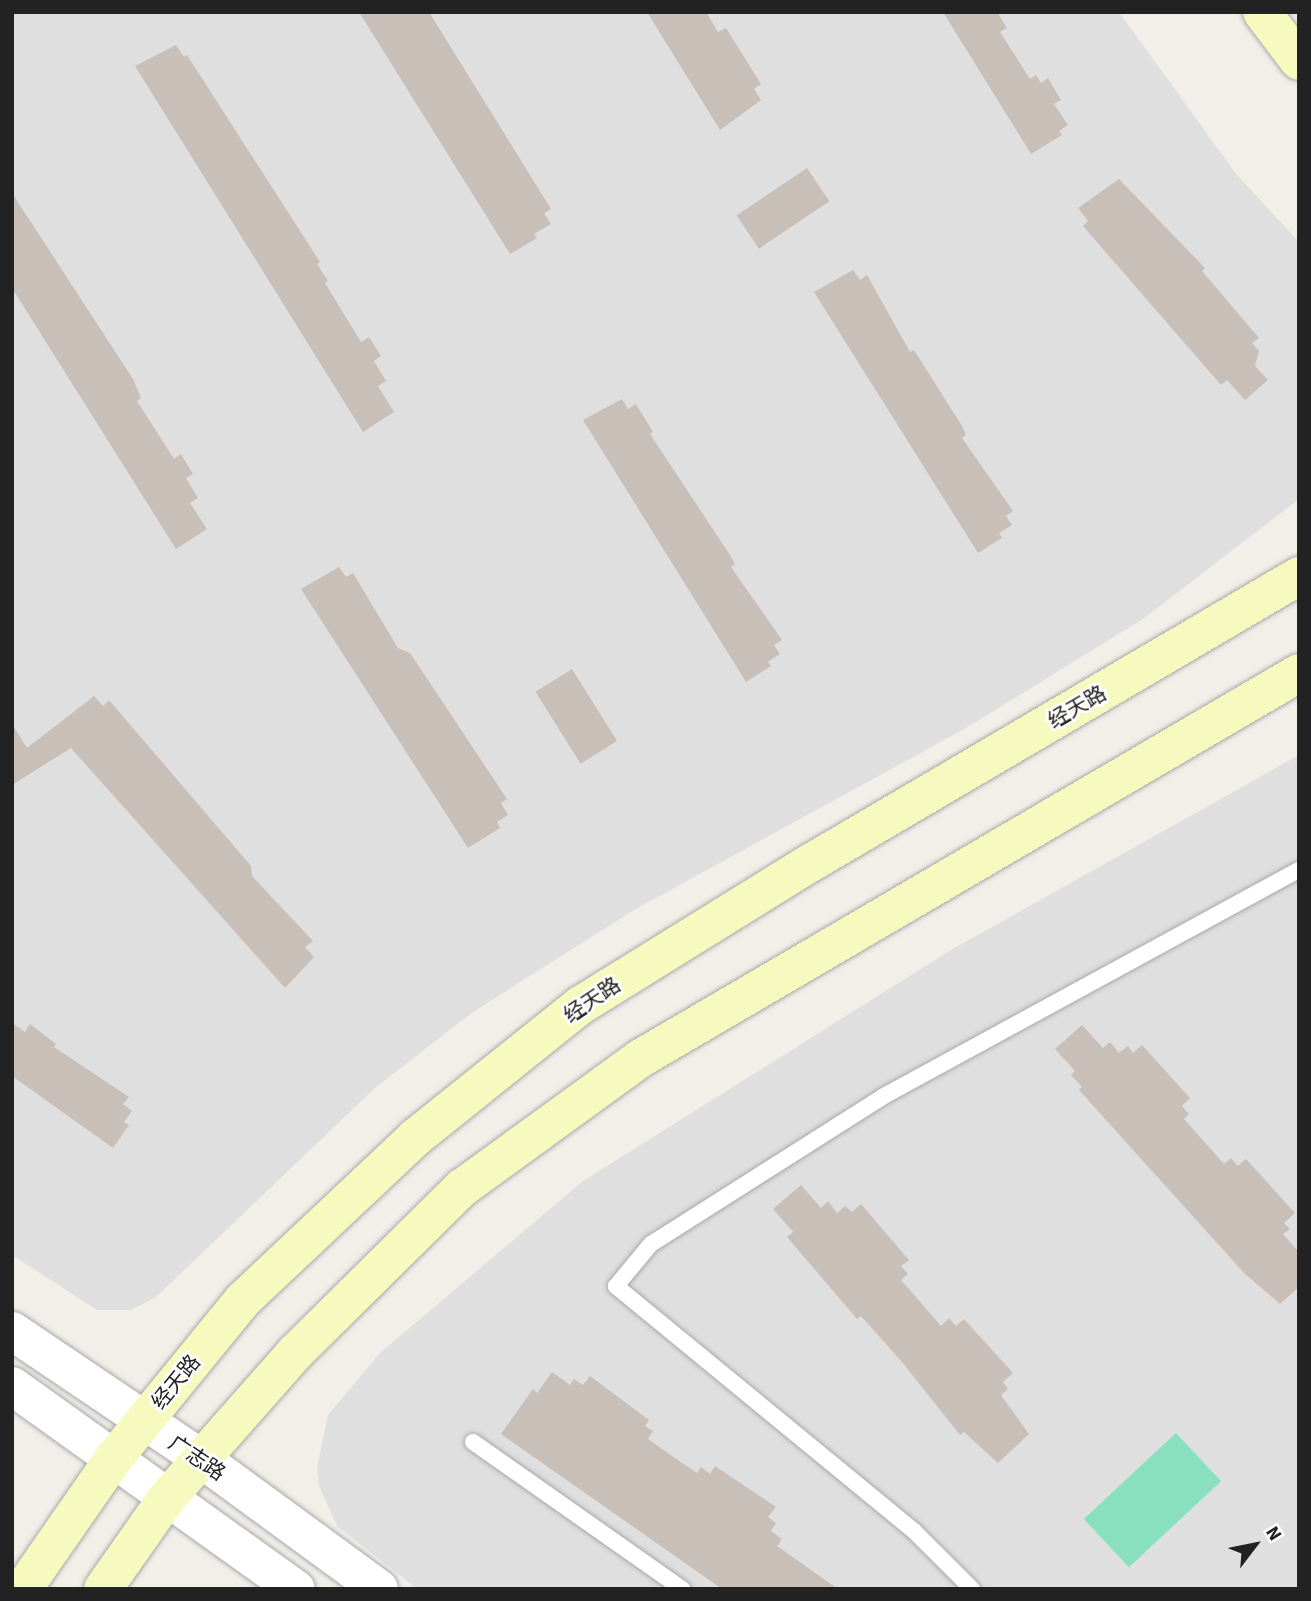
<!DOCTYPE html>
<meta charset="utf-8">
<style>
body{margin:0}
#map{position:relative;width:1311px;height:1601px;overflow:hidden;background:#f2efe9;font-family:"Source Sans 3","Noto Sans SC",sans-serif}
div>[style]{position:absolute}
[style*='--x']{left:calc(var(--x)*1px);top:calc(var(--y)*1px);width:calc(var(--w)*1px);rotate:calc(var(--a)*1deg)}
.residential>*{inset:0;background:#e0dfdf}
.pitch>*{inset:0;background:#88e0be;transform-origin:0 0}
.building>*{inset:0;background:#c7bfb8;transform-origin:0 0}
.roads{filter:drop-shadow(0 0 2px #a9a9a9) drop-shadow(0 0 2px #a9a9a9)}
.service>*{height:16px;margin:-8px;padding:0 8px;transform-origin:8px;border-radius:8px;background:#fff}
.tertiary>*{height:38px;margin:-19px;padding:0 19px;transform-origin:19px;border-radius:19px;background:#fff}
.secondary>*{height:38px;margin:-19px;padding:0 19px;transform-origin:19px;border-radius:19px;background:#f7fabf}
span{translate:-50% -50%;white-space:nowrap;text-align:center;line-height:1.15;-webkit-text-stroke:5px #fff;paint-order:stroke}
.street-label{font-size:21px;color:#222}
.frame{position:absolute;inset:0;border:14px solid #222;pointer-events:none}
.north{position:absolute;left:1220px;top:1510px;width:70px;height:70px;-webkit-text-stroke:5px #fff;paint-order:stroke;rotate:58deg;font-size:19px;font-weight:700;line-height:28px;text-align:center;color:#222}
.north::after{content:'';display:block;margin:auto;width:24px;height:32px;background:#222;clip-path:polygon(50% 0,100% 100%,50% 72%,0 100%)}
</style>
<div id="map">
<div class="residential">
<div style="clip-path:polygon(12px 12px,1119px 12px,1237px 175px,1299px 242px,1299px 499px,1143px 619px,966px 728px,634px 910px,473px 1012px,376px 1087px,156px 1297px,131px 1310px,97px 1310px,12px 1255px)"></div>
<div style="clip-path:polygon(1299px 755px,1299px 1589px,417px 1589px,337px 1526px,319px 1486px,317px 1468px,328px 1415px,380px 1353px,583px 1181px,951px 950px)"></div>
</div>
<div class="pitch">
<div style="left:1176px;top:1433px;width:66px;height:126px;rotate:47deg"></div>
</div>
<div class="building">
<div style="clip-path:polygon(359px 12px,429px 12px,551px 209px,544px 213px,551px 224px,534px 234px,537px 238px,510px 254px)"></div>
<div style="clip-path:polygon(647px 12px,706px 12px,718px 32px,726px 28px,761px 84px,754px 89px,761px 100px,720px 130px)"></div>
<div style="clip-path:polygon(943px 12px,997px 12px,1007px 28px,1000px 32px,1030px 79px,1036px 75px,1041px 83px,1048px 78px,1061px 100px,1054px 104px,1068px 125px,1059px 131px,1062px 135px,1031px 154px)"></div>
<div style="clip-path:polygon(176px 45px,184px 57px,187px 55px,320px 262px,317px 264px,328px 281px,325px 283px,361px 342px,369px 337px,381px 356px,374px 361px,386px 381px,378px 386px,394px 412px,363px 432px,135px 66px)"></div>
<div style="left:807px;top:168px;width:40px;height:85px;rotate:56deg"></div>
<div style="clip-path:polygon(1119px 179px,1205px 268px,1202px 271px,1259px 338px,1252px 343px,1259px 351px,1255px 366px,1268px 380px,1245px 400px,1227px 380px,1221px 385px,1083px 226px,1088px 221px,1078px 208px)"></div>
<div style="clip-path:polygon(12px 193px,133px 379px,141px 398px,137px 401px,174px 459px,181px 454px,193px 474px,186px 478px,198px 498px,190px 503px,207px 529px,176px 549px,12px 288px)"></div>
<div style="clip-path:polygon(853px 270px,860px 280px,867px 275px,910px 352px,914px 350px,962px 426px,966px 435px,962px 438px,1013px 511px,1006px 516px,1012px 525px,999px 533px,1002px 538px,978px 553px,814px 292px)"></div>
<div style="clip-path:polygon(622px 399px,628px 409px,636px 404px,653px 432px,650px 434px,730px 555px,735px 564px,731px 567px,782px 640px,774px 645px,780px 654px,768px 662px,771px 666px,746px 682px,583px 420px)"></div>
<div style="clip-path:polygon(339px 567px,346px 577px,353px 573px,398px 648px,410px 653px,507px 799px,501px 803px,508px 815px,497px 822px,500px 828px,468px 848px,301px 589px)"></div>
<div style="left:572px;top:669px;width:85px;height:43px;rotate:58deg"></div>
<div style="clip-path:polygon(94px 696px,103px 706px,109px 700px,251px 866px,252px 876px,313px 941px,305px 947px,314px 957px,285px 988px,71px 748px,12px 785px,12px 724px,27px 748px)"></div>
<div style="clip-path:polygon(12px 1023px,25px 1032px,30px 1024px,56px 1044px,54px 1047px,129px 1097px,123px 1104px,132px 1111px,124px 1122px,129px 1125px,113px 1148px,12px 1076px)"></div>
<div style="clip-path:polygon(1082px 1025px,1103px 1048px,1110px 1042px,1119px 1053px,1128px 1046px,1133px 1053px,1142px 1045px,1190px 1098px,1182px 1106px,1189px 1114px,1184px 1119px,1224px 1164px,1231px 1158px,1238px 1166px,1246px 1159px,1295px 1213px,1284px 1223px,1290px 1229px,1283px 1234px,1299px 1252px,1299px 1287px,1280px 1304px,1244px 1273px,1079px 1090px,1082px 1087px,1071px 1075px,1075px 1071px,1055px 1049px)"></div>
<div style="clip-path:polygon(801px 1185px,821px 1208px,828px 1201px,837px 1213px,845px 1206px,852px 1212px,861px 1204px,909px 1260px,901px 1266px,908px 1274px,901px 1280px,941px 1326px,949px 1318px,956px 1326px,964px 1319px,1013px 1373px,1003px 1382px,1008px 1389px,1001px 1395px,1029px 1434px,998px 1463px,964px 1432px,960px 1435px,902px 1362px,861px 1316px,857px 1319px,787px 1237px,793px 1232px,773px 1209px)"></div>
<div style="clip-path:polygon(552px 1372px,570px 1385px,574px 1379px,583px 1385px,590px 1376px,649px 1420px,645px 1426px,653px 1431px,648px 1439px,672px 1456px,697px 1473px,701px 1467px,710px 1474px,715px 1466px,776px 1507px,768px 1517px,776px 1523px,771px 1531px,782px 1539px,777px 1546px,838px 1589px,722px 1589px,501px 1434px,533px 1389px,537px 1393px)"></div>
</div>
<div class="roads">
<div class="service">
<div style="--x:473;--y:1442;--w:256;--a:35.1"></div>
<div style="--x:972;--y:1589;--w:82;--a:-135"></div>
<div style="--x:914;--y:1531;--w:386;--a:-140.6"></div>
<div style="--x:616;--y:1286;--w:55;--a:-50.2"></div>
<div style="--x:651;--y:1244;--w:276;--a:-32.4"></div>
<div style="--x:884;--y:1096;--w:473;--a:-28.6"></div>
</div>
<div class="tertiary">
<div style="--x:12;--y:1331;--w:230;--a:34"></div>
<div style="--x:203;--y:1460;--w:218;--a:36.2"></div>
<div style="--x:12;--y:1386;--w:349;--a:35.6"></div>
</div>
<div class="secondary">
<div style="--x:1262;--y:12;--w:61;--a:52.9"></div>
<div style="--x:23;--y:1589;--w:160;--a:-55.2"></div>
<div style="--x:114;--y:1458;--w:204;--a:-50.8"></div>
<div style="--x:243;--y:1300;--w:238;--a:-43.3"></div>
<div style="--x:416;--y:1137;--w:211;--a:-38.7"></div>
<div style="--x:581;--y:1005;--w:272;--a:-31.8"></div>
<div style="--x:812;--y:862;--w:565;--a:-30.42"></div>
<div style="--x:103;--y:1589;--w:111;--a:-54.9"></div>
<div style="--x:167;--y:1498;--w:193;--a:-48.6"></div>
<div style="--x:295;--y:1353;--w:235;--a:-44.7"></div>
<div style="--x:462;--y:1188;--w:221;--a:-36"></div>
<div style="--x:641;--y:1058;--w:762;--a:-30.33"></div>
</div>
</div>
<div class="street-label">
<span style="left:1077px;top:707px;rotate:-30deg">经天路</span>
<span style="left:592px;top:1000px;rotate:-34deg">经天路</span>
<span style="left:176px;top:1382px;rotate:-51deg">经天路</span>
<span style="left:197px;top:1458px;rotate:34deg">广志路</span>
</div>
<div class="frame"></div>
<div class="north">N</div>
</div>
